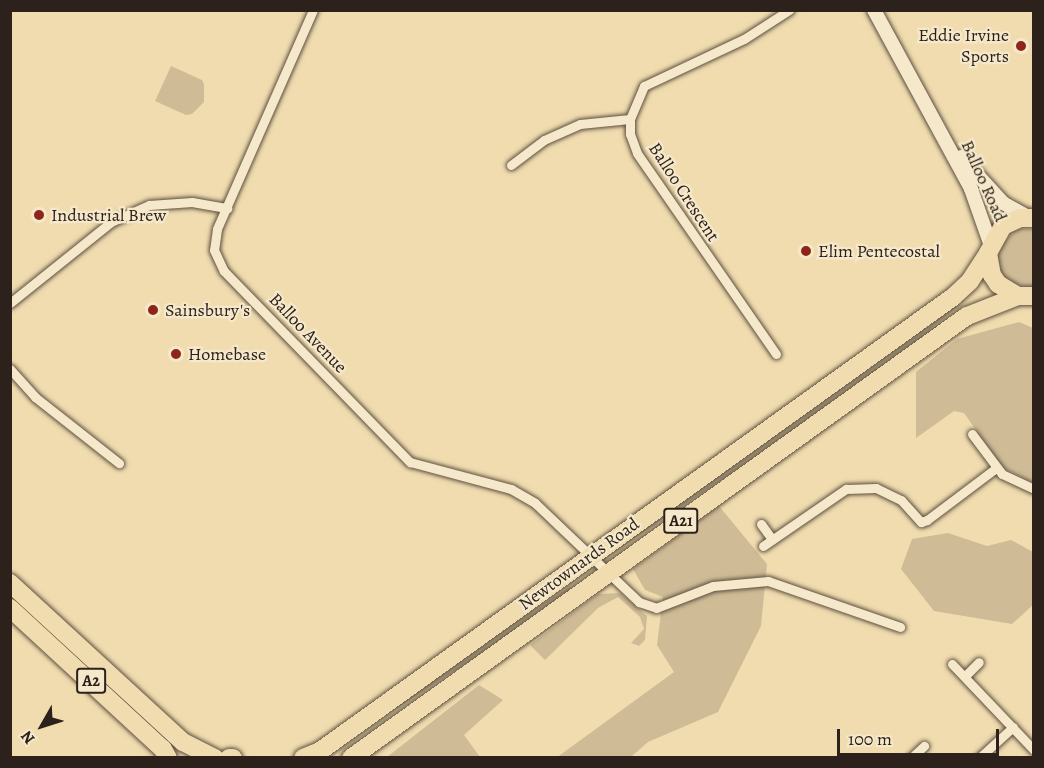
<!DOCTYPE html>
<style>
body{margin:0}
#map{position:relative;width:1044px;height:768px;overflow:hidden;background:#f0dcaf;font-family:Alegreya,serif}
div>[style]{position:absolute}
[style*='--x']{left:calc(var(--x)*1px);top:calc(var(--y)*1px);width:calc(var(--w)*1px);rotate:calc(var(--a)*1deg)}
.green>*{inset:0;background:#cfbc96}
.roads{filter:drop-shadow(0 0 2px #5d5040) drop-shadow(0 0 2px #5d5040)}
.street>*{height:9px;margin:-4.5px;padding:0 4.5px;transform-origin:4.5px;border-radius:4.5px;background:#f5e8cb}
.secondary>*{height:14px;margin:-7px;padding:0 7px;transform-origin:7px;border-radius:7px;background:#f5e8cb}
.highway>*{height:18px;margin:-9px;padding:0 9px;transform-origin:9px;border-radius:9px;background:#f0dcaf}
.dots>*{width:16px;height:16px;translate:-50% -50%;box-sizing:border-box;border:3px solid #f5e8cb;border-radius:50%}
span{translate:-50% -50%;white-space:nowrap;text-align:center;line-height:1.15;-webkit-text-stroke:4.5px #f5e8cb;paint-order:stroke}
.shield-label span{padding:2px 4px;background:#f5e8cb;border:2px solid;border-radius:4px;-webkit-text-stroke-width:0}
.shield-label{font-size:16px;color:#2c221b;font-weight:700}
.poi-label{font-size:18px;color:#2c221b}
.right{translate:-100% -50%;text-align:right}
.left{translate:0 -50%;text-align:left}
.street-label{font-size:18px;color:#2c221b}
.frame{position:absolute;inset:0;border:12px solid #2c221b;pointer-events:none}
.north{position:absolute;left:12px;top:696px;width:60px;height:60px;-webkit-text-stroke:4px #f5e8cb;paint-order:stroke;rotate:231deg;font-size:16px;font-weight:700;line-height:24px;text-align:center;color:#2c221b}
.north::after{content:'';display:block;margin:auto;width:21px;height:27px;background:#2c221b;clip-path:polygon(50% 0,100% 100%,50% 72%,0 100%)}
.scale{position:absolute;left:837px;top:729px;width:162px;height:27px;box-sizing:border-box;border:3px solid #2c221b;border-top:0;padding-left:8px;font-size:18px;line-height:21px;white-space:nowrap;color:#2c221b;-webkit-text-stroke:4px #f5e8cb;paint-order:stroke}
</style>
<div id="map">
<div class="green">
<div style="clip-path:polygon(171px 66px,202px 80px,204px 85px,204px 102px,192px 114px,186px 115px,155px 101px)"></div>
<div style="clip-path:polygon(1016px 229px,1033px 229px,1033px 286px,1030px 287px,1010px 283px,998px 268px,997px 249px)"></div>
<div style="clip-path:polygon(955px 303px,957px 307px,929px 330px,962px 311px,759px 455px,609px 555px)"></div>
<div style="clip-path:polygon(1019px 322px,1033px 328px,1033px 483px,1002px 467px,964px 413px,954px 411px,916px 438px,916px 372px,957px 339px)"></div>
<div style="clip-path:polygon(719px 506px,767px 564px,761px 626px,718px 712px,648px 742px,631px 757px,556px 758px,674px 672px,657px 645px,663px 597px,645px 590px,633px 569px)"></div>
<div style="clip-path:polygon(948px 533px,987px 546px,1011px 540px,1033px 552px,1033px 605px,1012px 624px,934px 611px,901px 569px,912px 539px)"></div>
<div style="clip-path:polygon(569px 587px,572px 592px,516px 631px,383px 717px,472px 650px)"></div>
<div style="clip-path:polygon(620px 593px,647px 616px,645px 640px,639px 646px,631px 643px,644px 629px,640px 617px,618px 597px,598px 608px,545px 660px,530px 645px,598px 594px)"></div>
<div style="clip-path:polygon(479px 685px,503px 700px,464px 735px,480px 757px,387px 757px)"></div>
</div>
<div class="roads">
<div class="street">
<div style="--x:313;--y:10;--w:239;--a:113.7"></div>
<div style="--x:217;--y:229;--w:21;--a:98"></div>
<div style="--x:214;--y:250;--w:23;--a:65"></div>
<div style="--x:224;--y:271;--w:267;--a:45.8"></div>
<div style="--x:410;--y:462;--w:105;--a:15"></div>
<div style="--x:511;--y:489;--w:28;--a:30"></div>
<div style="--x:535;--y:503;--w:144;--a:43.6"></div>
<div style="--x:639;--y:602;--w:18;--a:19"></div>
<div style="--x:656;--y:608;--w:61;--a:-21.1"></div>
<div style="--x:713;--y:586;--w:55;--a:-5.2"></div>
<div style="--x:768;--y:581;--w:140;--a:19.2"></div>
<div style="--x:511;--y:165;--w:41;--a:-37.1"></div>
<div style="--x:544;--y:140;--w:39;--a:-24"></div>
<div style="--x:580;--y:124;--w:50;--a:-5.7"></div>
<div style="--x:10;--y:303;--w:129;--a:-38.7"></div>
<div style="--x:111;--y:222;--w:42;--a:-24.1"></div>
<div style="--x:149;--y:205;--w:43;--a:-4"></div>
<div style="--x:192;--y:202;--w:36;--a:10"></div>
<div style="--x:776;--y:354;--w:244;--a:-124.7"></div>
<div style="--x:637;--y:153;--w:20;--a:-110"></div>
<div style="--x:630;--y:134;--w:15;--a:-90"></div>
<div style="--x:630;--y:119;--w:36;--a:-67"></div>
<div style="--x:644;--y:86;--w:110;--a:-25.2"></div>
<div style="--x:744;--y:39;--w:54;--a:-32.8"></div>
<div style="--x:10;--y:369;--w:38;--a:48"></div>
<div style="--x:35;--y:397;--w:107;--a:38.2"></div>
<div style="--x:972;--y:434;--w:50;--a:53.1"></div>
<div style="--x:1002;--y:474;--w:35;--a:25"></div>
<div style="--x:761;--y:524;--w:19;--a:54"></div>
<div style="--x:763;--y:546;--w:101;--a:-34.5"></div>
<div style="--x:846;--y:489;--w:30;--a:-2"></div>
<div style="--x:876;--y:488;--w:28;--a:26"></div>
<div style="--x:901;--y:500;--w:30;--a:48"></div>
<div style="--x:921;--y:522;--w:6;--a:-18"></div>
<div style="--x:927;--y:520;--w:86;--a:-37"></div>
<div style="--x:952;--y:664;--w:119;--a:46.4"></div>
<div style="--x:966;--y:675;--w:18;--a:-45"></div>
<div style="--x:911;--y:758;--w:18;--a:-43"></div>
<div style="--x:979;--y:758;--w:46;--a:-42.4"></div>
</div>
<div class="secondary">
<div style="--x:874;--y:10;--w:204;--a:61.5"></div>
<div style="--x:971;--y:189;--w:57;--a:70.6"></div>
<div style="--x:961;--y:157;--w:62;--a:47.6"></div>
<div style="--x:1003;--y:203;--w:31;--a:29"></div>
</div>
<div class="highway">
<div style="--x:1034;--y:218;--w:14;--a:180"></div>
<div style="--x:1020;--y:218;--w:19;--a:155"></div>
<div style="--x:1003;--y:226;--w:31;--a:119"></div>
<div style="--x:988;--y:253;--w:22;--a:80"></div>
<div style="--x:992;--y:275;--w:11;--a:56"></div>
<div style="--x:998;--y:284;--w:23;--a:31"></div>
<div style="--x:1018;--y:296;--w:16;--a:0"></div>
<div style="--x:10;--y:583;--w:235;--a:42.6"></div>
<div style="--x:183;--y:742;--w:36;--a:27"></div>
<div style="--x:10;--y:608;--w:208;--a:42.7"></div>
<div style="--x:163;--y:749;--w:10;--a:61"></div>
<div style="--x:229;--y:758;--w:4;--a:0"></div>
<div style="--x:303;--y:758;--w:18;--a:-22"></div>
<div style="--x:320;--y:751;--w:779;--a:-35.65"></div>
<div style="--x:953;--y:297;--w:23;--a:-43"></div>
<div style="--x:970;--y:281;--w:33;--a:-57"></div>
<div style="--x:351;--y:758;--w:758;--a:-35.66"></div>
<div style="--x:967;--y:316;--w:55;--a:-21.4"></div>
</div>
</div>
<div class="dots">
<div style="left:1021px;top:46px;background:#8f2418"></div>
<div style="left:39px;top:215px;background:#8f2418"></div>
<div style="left:806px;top:251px;background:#8f2418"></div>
<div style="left:153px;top:310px;background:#8f2418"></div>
<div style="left:176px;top:354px;background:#8f2418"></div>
</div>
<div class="shield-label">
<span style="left:681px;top:521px">A21</span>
<span style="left:91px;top:681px">A2</span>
</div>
<div class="poi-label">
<span class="right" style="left:1009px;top:46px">Eddie Irvine<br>Sports</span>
<span class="left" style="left:51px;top:215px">Industrial Brew</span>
<span class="left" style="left:818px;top:251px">Elim Pentecostal</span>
<span class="left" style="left:165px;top:310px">Sainsbury's</span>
<span class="left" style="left:188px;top:354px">Homebase</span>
</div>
<div class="street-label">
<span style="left:984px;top:181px;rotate:66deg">Balloo Road</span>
<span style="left:684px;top:192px;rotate:57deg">Balloo Crescent</span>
<span style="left:308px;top:333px;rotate:46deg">Balloo Avenue</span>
<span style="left:579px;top:564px;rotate:-36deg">Newtownards Road</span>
</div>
<div class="frame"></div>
<div class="north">N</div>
<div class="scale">100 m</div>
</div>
